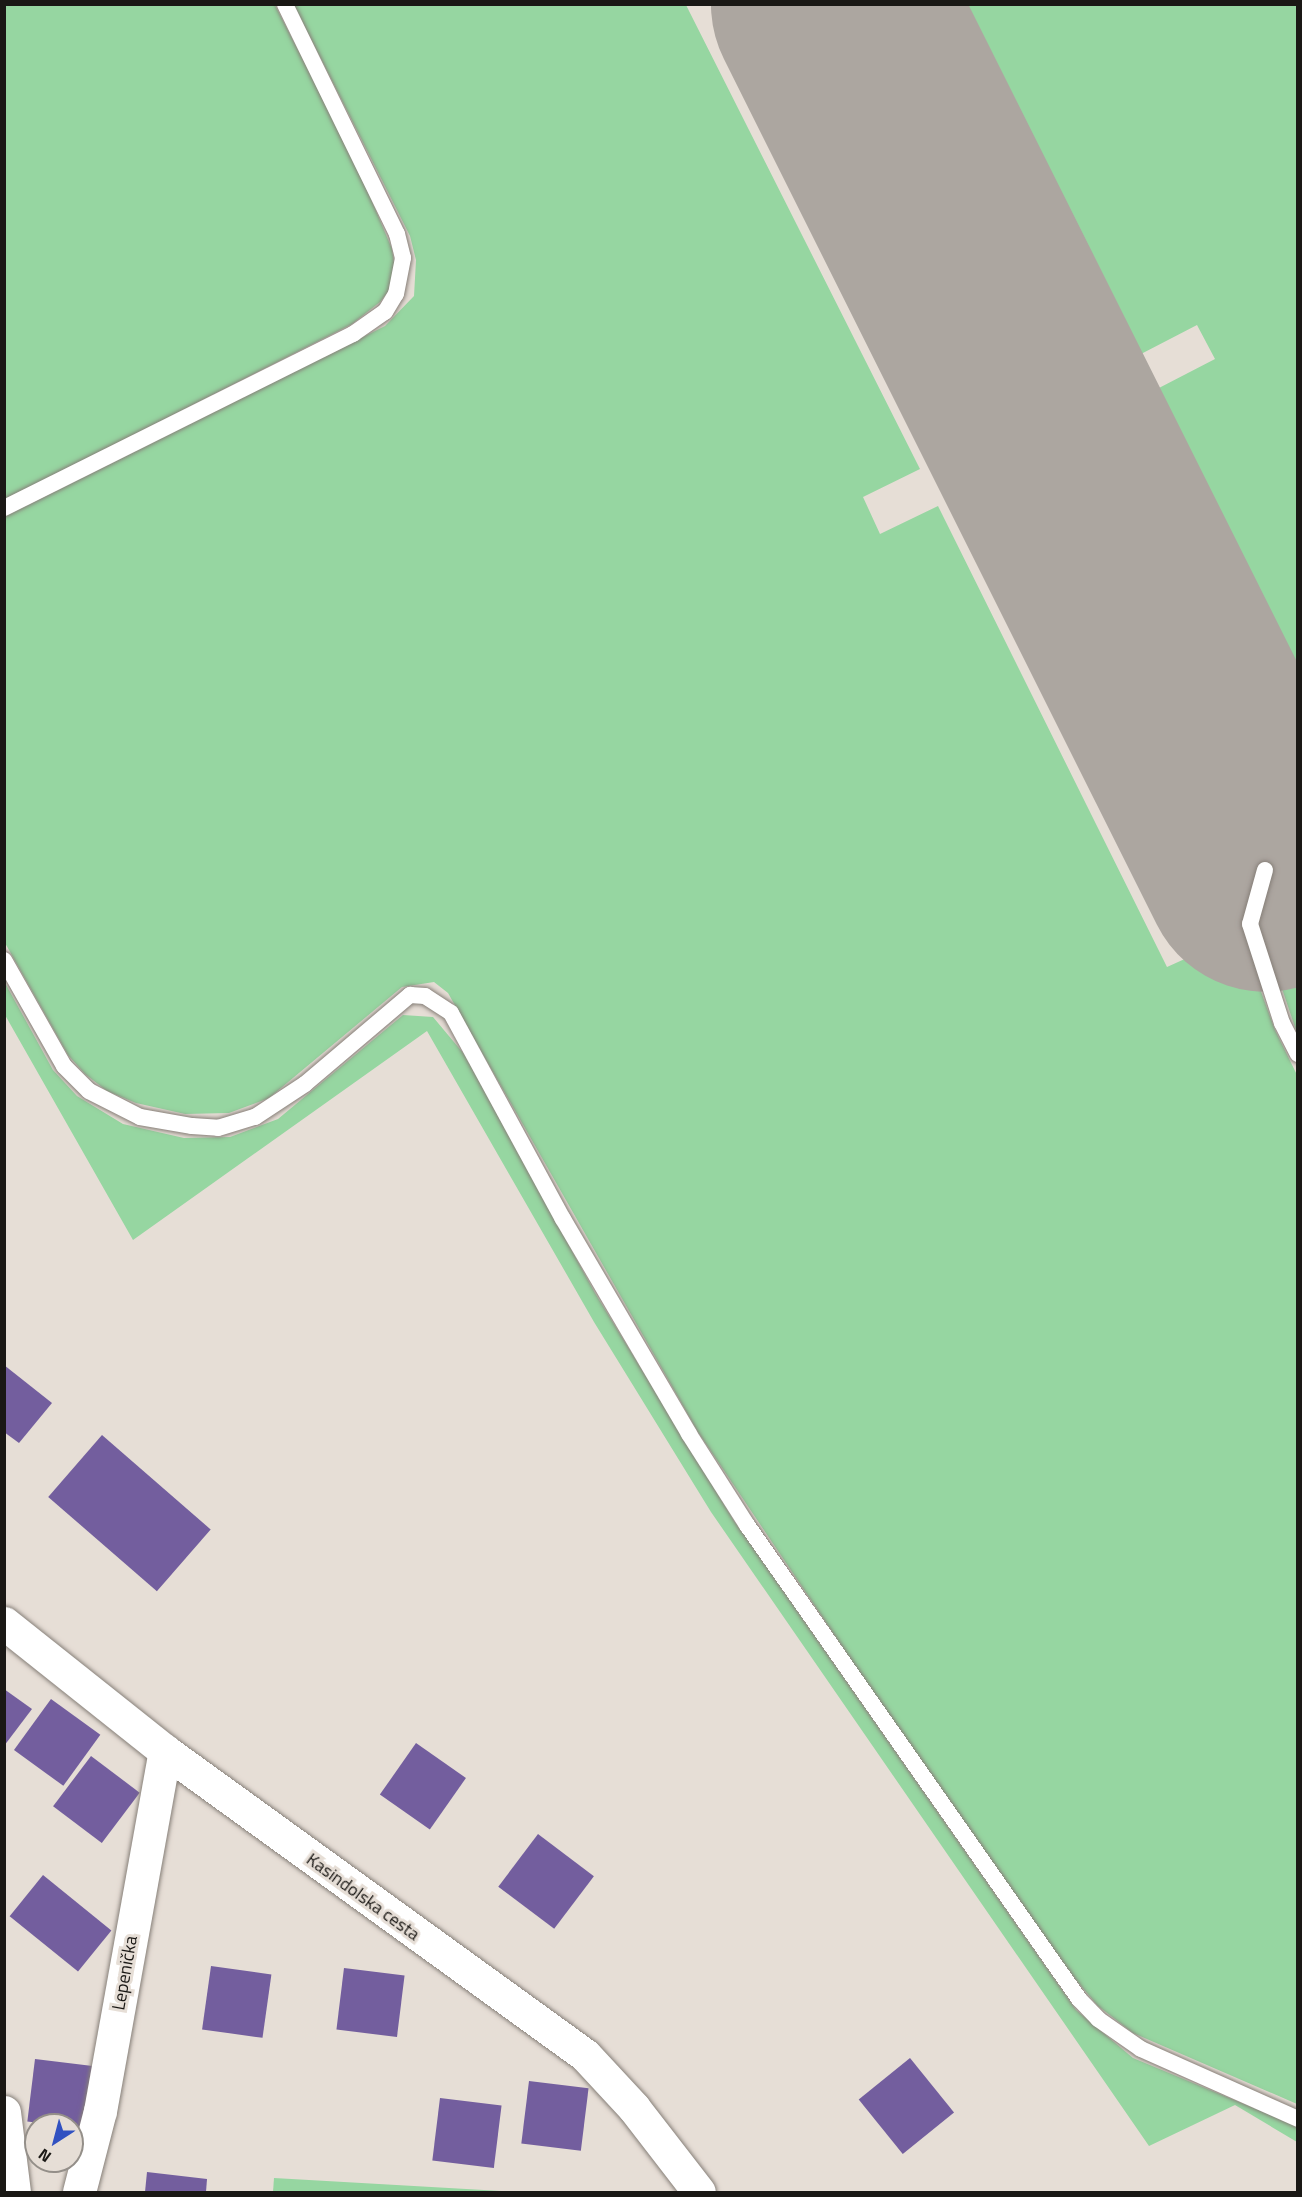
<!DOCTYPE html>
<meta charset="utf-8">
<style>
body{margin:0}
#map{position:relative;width:1302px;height:2197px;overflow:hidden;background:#e6ded6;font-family:"Titillium Web",sans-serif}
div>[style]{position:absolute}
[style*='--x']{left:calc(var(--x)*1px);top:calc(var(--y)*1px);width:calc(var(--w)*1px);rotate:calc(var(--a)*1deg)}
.green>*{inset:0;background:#96d6a1}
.runway>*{height:243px;margin:-121.5px;padding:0 121.5px;transform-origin:121.5px;border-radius:121.5px;background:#aca6a0}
.building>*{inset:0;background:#735e9e;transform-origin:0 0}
.roads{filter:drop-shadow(0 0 2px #867f78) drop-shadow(0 0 2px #867f78)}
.lane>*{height:16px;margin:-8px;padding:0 8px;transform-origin:8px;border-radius:8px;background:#fff}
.street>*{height:33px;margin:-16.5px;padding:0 16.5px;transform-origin:16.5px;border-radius:16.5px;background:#fff}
span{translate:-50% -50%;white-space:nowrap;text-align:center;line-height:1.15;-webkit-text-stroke:6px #e6ded6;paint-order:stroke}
.street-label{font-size:18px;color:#1a1815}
.frame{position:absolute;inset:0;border:6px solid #1a1815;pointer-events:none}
.north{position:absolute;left:24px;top:2113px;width:60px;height:60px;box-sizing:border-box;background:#e6ded6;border:2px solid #948f89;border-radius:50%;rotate:216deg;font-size:16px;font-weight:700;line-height:24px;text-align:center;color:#1a1815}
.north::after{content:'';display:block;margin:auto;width:21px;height:27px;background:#3151c1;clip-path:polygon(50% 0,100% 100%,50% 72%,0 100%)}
</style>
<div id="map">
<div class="green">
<div style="clip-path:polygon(5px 5px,275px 5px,358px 168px,392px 249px,395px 270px,391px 288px,380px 302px,352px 324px,5px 500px)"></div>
<div style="clip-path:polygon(294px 5px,686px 5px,920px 469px,863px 497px,880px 534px,938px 506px,1167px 967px,1240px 934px,1275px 1030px,1297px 1075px,1297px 2104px,1133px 2033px,1098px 2006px,1076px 1980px,932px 1780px,698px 1432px,448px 993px,434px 982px,402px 987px,269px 1098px,229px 1113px,185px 1114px,136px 1103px,107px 1091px,85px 1074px,68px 1055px,5px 943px,4px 517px,385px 326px,414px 296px,416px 260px,410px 236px)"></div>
<div style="clip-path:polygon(963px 5px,1297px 5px,1297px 675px,1157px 389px,1215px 359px,1197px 325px,1141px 354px)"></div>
<div style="clip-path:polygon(1297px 905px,1297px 1033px,1260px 924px)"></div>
<div style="clip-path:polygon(4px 981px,53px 1070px,77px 1096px,123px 1124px,184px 1138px,230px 1137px,278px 1119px,403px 1015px,433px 1017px,464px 1054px,595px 1293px,734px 1521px,1076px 2010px,1133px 2058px,1297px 2126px,1297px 2142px,1235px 2105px,1149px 2146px,711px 1512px,594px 1322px,427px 1031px,133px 1240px,5px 1015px)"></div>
<div style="clip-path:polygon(274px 2178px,521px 2192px,273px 2192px)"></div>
</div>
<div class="runway">
<div style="--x:832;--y:4;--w:968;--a:63.43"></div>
</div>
<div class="building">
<div style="clip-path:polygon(4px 1365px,52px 1403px,19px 1443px,4px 1432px)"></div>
<div style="left:102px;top:1435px;width:144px;height:82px;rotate:41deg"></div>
<div style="clip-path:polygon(4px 1689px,32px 1709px,4px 1746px)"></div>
<div style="left:51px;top:1699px;width:61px;height:63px;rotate:36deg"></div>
<div style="left:416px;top:1743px;width:61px;height:63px;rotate:35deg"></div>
<div style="left:91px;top:1756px;width:61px;height:63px;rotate:37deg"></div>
<div style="left:538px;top:1834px;width:70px;height:66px;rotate:37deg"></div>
<div style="left:43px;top:1875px;width:88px;height:53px;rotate:39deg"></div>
<div style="left:211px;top:1966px;width:61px;height:64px;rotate:8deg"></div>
<div style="left:344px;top:1968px;width:61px;height:62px;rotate:7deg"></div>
<div style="left:910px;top:2058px;width:70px;height:66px;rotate:51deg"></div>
<div style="left:35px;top:2059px;width:60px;height:63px;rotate:7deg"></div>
<div style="left:529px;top:2081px;width:60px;height:63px;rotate:7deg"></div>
<div style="left:440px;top:2098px;width:62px;height:63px;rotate:7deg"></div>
<div style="clip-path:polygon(147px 2172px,207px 2179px,206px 2192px,145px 2192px)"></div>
</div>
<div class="roads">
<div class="lane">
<div style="--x:4;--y:508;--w:390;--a:-26.5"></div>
<div style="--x:353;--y:334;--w:39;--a:-35"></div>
<div style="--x:385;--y:312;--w:21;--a:-59"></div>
<div style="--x:396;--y:294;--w:37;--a:-79"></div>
<div style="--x:403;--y:258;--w:25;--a:-104"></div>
<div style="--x:397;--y:234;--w:256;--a:-116"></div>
<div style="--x:1265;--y:870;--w:56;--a:105.5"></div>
<div style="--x:1250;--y:924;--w:104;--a:72.1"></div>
<div style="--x:1282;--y:1023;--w:35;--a:63"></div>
<div style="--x:4;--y:960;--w:122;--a:60.5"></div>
<div style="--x:64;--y:1066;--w:35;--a:45"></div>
<div style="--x:89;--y:1091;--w:57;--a:27"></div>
<div style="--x:140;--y:1117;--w:53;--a:9.8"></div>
<div style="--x:192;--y:1126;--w:26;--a:4"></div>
<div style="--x:218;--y:1128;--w:39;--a:-17"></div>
<div style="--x:255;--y:1117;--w:60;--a:-33.4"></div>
<div style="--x:305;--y:1084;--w:138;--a:-40.3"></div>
<div style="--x:410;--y:995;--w:15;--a:4"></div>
<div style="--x:425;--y:996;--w:31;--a:33"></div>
<div style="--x:451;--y:1013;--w:234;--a:61.5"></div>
<div style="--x:563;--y:1219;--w:249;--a:59.6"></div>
<div style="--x:689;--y:1434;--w:108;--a:57.5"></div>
<div style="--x:747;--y:1525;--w:579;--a:54.99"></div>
<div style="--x:1079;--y:1999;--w:28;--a:46"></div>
<div style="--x:1098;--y:2019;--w:52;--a:34.9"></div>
<div style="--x:1141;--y:2049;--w:172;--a:24"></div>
</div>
<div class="street">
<div style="--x:4;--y:1623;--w:206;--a:38.5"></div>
<div style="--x:165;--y:1751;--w:518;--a:35.9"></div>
<div style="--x:585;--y:2055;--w:72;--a:47.2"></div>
<div style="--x:634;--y:2108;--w:106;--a:52.3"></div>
<div style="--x:4;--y:2112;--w:81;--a:82.9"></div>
<div style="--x:79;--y:2192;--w:84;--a:-75.5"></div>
<div style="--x:100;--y:2111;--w:366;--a:-79.8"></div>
</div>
</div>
<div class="street-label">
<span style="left:363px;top:1897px;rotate:36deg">Kasindolska cesta</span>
<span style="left:125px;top:1973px;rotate:-80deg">Lepenička</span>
</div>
<div class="frame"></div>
<div class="north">N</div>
</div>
